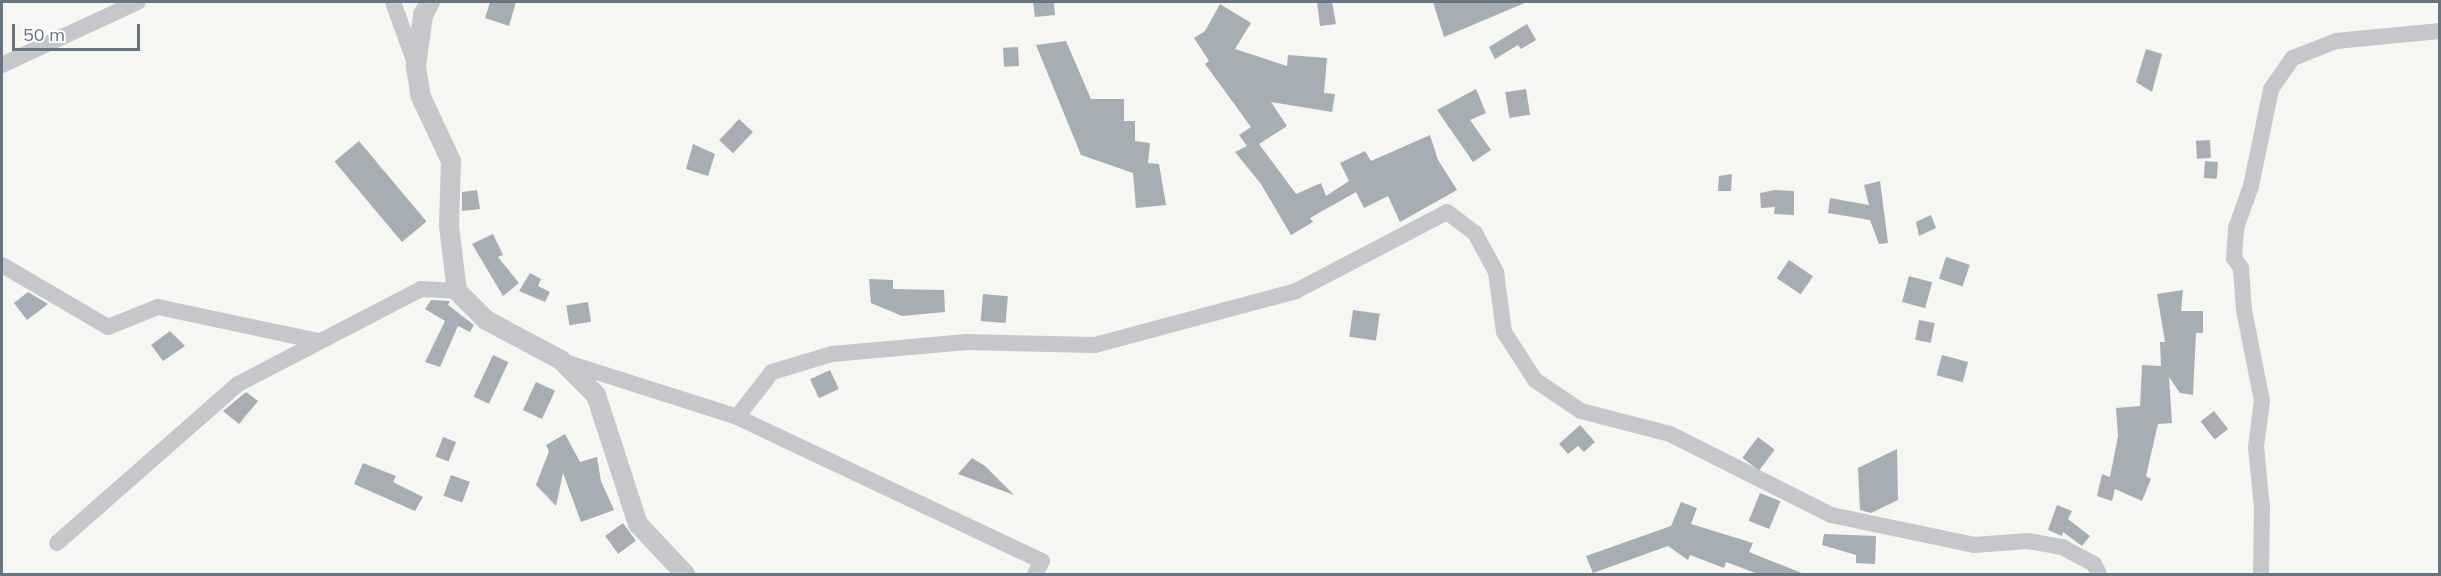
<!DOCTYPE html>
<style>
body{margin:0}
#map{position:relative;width:2441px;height:576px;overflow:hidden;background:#f6f6f3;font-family:Mulish,sans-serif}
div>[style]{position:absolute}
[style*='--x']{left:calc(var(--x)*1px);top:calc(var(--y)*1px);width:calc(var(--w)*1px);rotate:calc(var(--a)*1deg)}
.building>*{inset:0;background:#a7aeb3;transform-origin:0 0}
.minor>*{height:16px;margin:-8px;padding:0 8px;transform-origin:8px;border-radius:8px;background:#c5c7cb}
.tertiary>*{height:20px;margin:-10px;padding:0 10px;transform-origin:10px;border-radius:10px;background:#c5c7cb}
span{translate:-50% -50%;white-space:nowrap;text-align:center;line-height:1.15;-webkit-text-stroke:6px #fff;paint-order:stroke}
.frame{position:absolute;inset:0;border:3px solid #677482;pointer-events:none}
.scale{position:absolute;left:12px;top:24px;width:128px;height:27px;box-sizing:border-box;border:3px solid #677482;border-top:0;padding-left:8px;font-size:18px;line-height:21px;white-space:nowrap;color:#677482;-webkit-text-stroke:4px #fff;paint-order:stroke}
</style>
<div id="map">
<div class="building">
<div style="clip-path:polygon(490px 2px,516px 2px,509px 26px,485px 18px)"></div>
<div style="clip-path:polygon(1033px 2px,1054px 2px,1055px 15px,1035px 17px)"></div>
<div style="clip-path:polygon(1317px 2px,1332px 2px,1336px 24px,1320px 26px)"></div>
<div style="clip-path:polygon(1433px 2px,1527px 2px,1444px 37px)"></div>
<div style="clip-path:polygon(1220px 4px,1251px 23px,1235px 49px,1287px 66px,1288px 55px,1327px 58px,1324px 93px,1335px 94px,1332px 112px,1271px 102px,1287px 126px,1259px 144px,1296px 194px,1321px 183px,1326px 196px,1349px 181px,1340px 163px,1365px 151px,1371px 161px,1430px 135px,1438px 160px,1457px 190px,1400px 222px,1388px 196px,1364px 208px,1356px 192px,1310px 218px,1313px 222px,1291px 235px,1261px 184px,1235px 152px,1247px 146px,1239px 135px,1251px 127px,1205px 64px,1209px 61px,1194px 38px,1205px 31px)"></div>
<div style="clip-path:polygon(1527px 24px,1536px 40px,1521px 49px,1518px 45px,1495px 59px,1489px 47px)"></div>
<div style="clip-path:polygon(1066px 41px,1091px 99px,1124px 99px,1124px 121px,1135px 121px,1135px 141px,1150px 143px,1148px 163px,1159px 164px,1166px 205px,1136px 208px,1133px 173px,1081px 155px,1036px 45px)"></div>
<div style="left:1018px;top:47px;width:19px;height:15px;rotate:87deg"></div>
<div style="clip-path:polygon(2146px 49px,2162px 54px,2152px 92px,2136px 82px)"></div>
<div style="clip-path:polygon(1476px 89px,1486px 113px,1470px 120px,1491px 150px,1473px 162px,1437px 110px)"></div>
<div style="left:1526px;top:89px;width:26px;height:21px;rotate:81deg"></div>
<div style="left:739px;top:119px;width:19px;height:29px;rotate:43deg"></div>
<div style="left:2210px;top:140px;width:18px;height:14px;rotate:87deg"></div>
<div style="left:359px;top:141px;width:105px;height:32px;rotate:50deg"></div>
<div style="clip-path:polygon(693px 144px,715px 154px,708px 176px,686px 169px)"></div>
<div style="left:2205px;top:161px;width:13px;height:17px;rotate:4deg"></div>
<div style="clip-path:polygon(1732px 174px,1731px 191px,1718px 191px,1719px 176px)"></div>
<div style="clip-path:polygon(1880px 181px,1888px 243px,1879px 244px,1870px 220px,1828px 213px,1830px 198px,1869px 205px,1864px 185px)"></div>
<div style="clip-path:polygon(477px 190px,480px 209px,462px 211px,462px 192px)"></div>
<div style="clip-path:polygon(1775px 190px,1794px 191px,1794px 215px,1774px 214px,1775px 207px,1761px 208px,1760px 193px)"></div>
<div style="clip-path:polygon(1931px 215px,1936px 228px,1919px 236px,1916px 222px)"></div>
<div style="clip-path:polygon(493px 234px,503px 255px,498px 257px,519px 283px,503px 296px,472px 244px)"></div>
<div style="left:1946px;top:257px;width:25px;height:23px;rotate:18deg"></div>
<div style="left:1789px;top:260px;width:29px;height:22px;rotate:34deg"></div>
<div style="clip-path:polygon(530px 273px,541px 279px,538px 286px,550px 292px,545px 302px,519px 291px)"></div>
<div style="left:1909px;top:276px;width:24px;height:27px;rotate:15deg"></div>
<div style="clip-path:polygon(869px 279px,893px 280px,893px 289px,944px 290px,945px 312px,902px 316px,871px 303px)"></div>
<div style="clip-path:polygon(2183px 290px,2181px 311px,2203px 311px,2203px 333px,2196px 333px,2193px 395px,2180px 393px,2169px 377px,2172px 423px,2158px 424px,2146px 476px,2151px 479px,2142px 501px,2115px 489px,2112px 501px,2097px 496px,2102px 474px,2110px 477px,2118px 436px,2116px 408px,2140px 406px,2142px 365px,2161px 366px,2160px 342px,2165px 342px,2157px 294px)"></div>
<div style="clip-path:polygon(28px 292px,48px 304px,27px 320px,14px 303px)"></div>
<div style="left:983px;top:294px;width:25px;height:27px;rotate:5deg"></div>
<div style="clip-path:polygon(431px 300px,450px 301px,448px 305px,474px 325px,470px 332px,458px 326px,440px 367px,425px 362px,445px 321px,425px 309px)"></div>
<div style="left:588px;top:302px;width:20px;height:22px;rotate:81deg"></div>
<div style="left:1353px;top:310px;width:27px;height:27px;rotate:8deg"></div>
<div style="left:1919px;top:320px;width:16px;height:20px;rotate:11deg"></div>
<div style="clip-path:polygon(170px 331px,185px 346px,163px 361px,151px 345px)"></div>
<div style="left:493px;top:355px;width:17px;height:46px;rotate:25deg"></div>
<div style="left:1942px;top:355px;width:27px;height:21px;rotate:15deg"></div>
<div style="left:830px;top:370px;width:21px;height:22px;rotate:65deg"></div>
<div style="left:536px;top:382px;width:21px;height:31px;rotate:25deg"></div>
<div style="clip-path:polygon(246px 392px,258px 401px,239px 424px,223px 411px)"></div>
<div style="left:2214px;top:411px;width:23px;height:17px;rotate:52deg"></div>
<div style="clip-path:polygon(1580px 425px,1595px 442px,1584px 452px,1578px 446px,1568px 454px,1559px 444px)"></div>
<div style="clip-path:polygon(565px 434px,580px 462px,597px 457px,601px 481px,614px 510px,581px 522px,563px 473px,556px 506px,536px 485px,549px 451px,546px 445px)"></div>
<div style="left:443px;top:437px;width:14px;height:21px;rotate:21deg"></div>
<div style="left:1758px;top:437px;width:21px;height:26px;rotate:37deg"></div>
<div style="clip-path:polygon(1897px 449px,1898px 500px,1871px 513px,1860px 510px,1858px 468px)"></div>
<div style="clip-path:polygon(972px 458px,985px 466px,1014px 495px,958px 474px)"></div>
<div style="clip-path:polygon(363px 463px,396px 476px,393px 482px,423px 497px,415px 511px,354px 484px)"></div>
<div style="left:451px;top:475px;width:20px;height:22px;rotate:20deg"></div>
<div style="left:1760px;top:493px;width:22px;height:30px;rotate:22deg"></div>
<div style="clip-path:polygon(1681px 502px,1697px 508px,1691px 524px,1753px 543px,1749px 552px,1804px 574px,1758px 574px,1726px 562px,1724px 568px,1690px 555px,1688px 560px,1668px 546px,1593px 573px,1586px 556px,1671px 526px)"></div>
<div style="clip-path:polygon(2057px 505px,2072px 511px,2068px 519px,2090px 536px,2082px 546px,2063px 532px,2062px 536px,2048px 530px)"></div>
<div style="left:623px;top:523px;width:22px;height:22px;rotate:54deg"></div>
<div style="clip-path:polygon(1824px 534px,1876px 536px,1875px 564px,1856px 563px,1856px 555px,1822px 545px)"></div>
</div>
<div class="minor">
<div style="--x:393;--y:2;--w:68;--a:70.2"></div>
<div style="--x:2;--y:65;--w:150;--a:-24.9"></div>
<div style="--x:2;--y:265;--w:123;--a:30.3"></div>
<div style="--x:108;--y:327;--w:54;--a:-21.8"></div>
<div style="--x:158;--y:307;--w:164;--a:12"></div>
<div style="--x:562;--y:361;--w:184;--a:17.7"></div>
<div style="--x:737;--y:417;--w:337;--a:25.3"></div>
<div style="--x:1042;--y:561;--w:15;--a:118"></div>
<div style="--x:737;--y:417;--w:57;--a:-52.1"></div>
<div style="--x:772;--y:372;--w:63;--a:-16.7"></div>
<div style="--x:832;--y:354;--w:135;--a:-5.1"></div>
<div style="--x:966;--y:342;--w:129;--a:1.3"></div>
<div style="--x:1095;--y:345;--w:208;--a:-15"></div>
<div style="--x:1296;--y:291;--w:170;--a:-27.6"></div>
<div style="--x:1447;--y:212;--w:35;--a:37"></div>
<div style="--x:1475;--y:233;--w:44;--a:61.7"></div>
<div style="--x:1496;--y:272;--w:61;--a:82.4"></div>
<div style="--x:1504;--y:332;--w:57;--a:57.1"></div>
<div style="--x:1535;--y:380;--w:55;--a:34"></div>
<div style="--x:1581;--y:411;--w:92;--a:14.5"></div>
<div style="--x:1670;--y:434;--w:180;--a:26.7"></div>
<div style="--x:1831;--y:515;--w:146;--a:11.8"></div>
<div style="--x:1974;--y:545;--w:54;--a:-4.2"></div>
<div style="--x:2028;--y:541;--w:35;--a:10"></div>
<div style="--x:2062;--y:547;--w:36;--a:28"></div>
<div style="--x:2094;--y:564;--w:11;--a:63"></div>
<div style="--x:57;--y:543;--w:241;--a:-41.3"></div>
<div style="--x:238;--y:384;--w:206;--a:-27.4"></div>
<div style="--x:421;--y:289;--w:36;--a:3"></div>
<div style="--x:2261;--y:574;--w:66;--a:-89.1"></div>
<div style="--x:2262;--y:508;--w:61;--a:-95.6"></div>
<div style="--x:2256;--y:447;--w:46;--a:-82.6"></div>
<div style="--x:2262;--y:401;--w:93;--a:-101.2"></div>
<div style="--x:2244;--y:310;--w:42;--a:-94.1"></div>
<div style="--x:2241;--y:268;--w:12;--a:-125"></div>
<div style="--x:2234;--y:258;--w:30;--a:-86"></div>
<div style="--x:2236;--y:228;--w:45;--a:-70.3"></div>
<div style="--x:2251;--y:186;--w:99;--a:-78.3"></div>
<div style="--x:2271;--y:89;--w:38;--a:-55"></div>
<div style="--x:2293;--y:58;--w:46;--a:-21.6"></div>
<div style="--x:2336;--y:41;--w:104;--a:-5.5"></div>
</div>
<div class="tertiary">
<div style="--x:430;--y:2;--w:15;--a:118"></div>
<div style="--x:423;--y:15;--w:52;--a:97.7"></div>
<div style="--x:416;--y:67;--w:30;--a:81"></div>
<div style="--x:421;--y:97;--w:71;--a:64.9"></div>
<div style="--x:451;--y:161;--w:65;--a:91.8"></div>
<div style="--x:449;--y:226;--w:65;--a:83"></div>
<div style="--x:457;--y:291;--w:41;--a:45"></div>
<div style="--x:486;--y:320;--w:85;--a:28.1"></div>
<div style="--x:561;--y:360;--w:49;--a:45"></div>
<div style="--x:596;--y:395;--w:136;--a:72"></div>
<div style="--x:638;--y:524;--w:69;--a:46.8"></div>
</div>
<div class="frame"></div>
<div class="scale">50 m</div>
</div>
